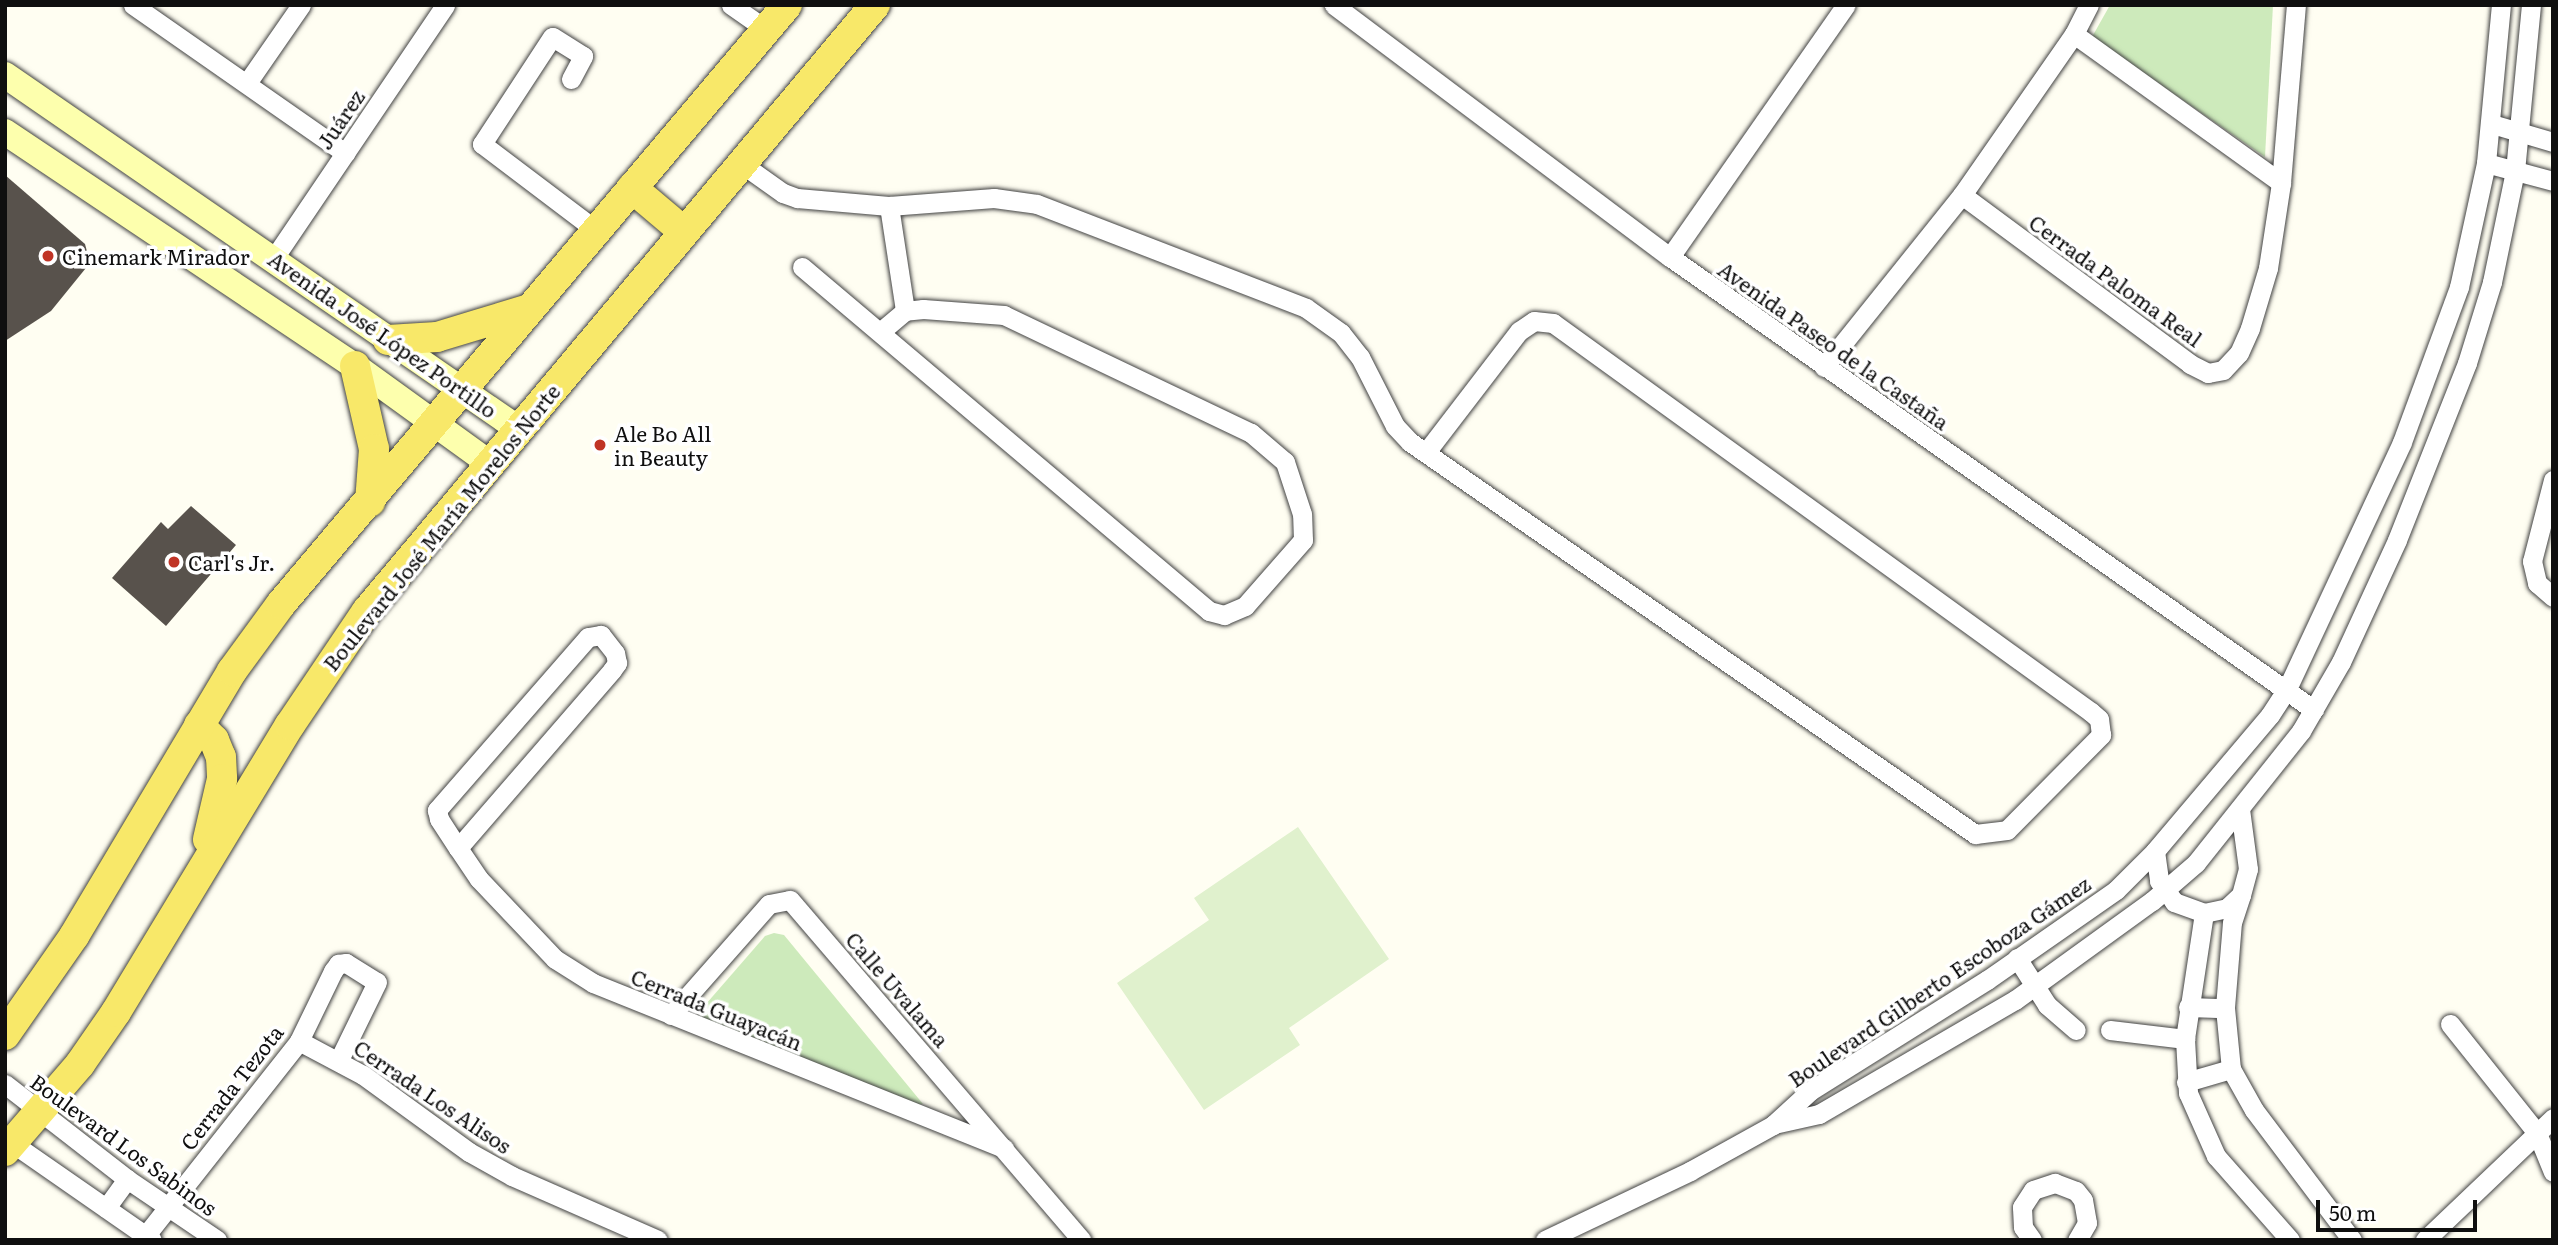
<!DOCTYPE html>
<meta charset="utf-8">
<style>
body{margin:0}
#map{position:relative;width:2558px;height:1245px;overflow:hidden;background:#fffef2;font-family:Literata,serif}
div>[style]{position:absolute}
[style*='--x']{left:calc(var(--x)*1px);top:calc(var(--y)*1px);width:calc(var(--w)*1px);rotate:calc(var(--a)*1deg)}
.green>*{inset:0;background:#cdeabb}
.pitch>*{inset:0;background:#e0f1cd}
.building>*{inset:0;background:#58524c}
.roads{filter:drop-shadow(0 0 2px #424242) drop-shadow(0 0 2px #424242)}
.minor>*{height:19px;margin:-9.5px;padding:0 9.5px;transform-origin:9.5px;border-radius:9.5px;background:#fff}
.secondary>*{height:26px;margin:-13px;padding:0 13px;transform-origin:13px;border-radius:13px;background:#fdffad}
.primary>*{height:30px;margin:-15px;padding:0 15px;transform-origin:15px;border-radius:15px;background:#f8e869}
.dots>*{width:19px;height:19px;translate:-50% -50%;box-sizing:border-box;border:4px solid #fff;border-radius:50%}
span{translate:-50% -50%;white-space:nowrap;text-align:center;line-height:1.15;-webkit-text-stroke:7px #fff;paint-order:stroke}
.street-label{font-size:21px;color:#0f0f0f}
.poi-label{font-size:21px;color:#0f0f0f}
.left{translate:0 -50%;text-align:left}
.frame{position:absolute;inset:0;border:7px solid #0f0f0f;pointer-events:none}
.scale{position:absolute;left:2316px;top:1200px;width:161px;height:32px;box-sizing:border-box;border:4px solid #0f0f0f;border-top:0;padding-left:9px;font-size:21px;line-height:24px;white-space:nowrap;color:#0f0f0f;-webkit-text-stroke:5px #fff;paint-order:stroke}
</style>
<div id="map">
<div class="green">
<div style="clip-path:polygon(2110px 5px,2273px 5px,2265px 157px,2092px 37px)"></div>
<div style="clip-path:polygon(774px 933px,784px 935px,923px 1104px,912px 1105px,707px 1023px,701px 1014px,706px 1004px,765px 936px)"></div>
</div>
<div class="pitch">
<div style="clip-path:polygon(1298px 827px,1389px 959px,1289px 1028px,1300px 1045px,1204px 1110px,1117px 983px,1209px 920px,1194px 898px)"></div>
</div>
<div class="building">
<div style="clip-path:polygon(5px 175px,85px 244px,90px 263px,51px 311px,5px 341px)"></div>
<div style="clip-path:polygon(191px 506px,236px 545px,166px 626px,112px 578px,161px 522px,168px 529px)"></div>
</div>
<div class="roads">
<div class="minor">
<div style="--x:133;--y:5;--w:259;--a:34.9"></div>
<div style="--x:731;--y:5;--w:44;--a:34.8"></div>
<div style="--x:1334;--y:5;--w:420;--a:36.9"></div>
<div style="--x:1670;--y:257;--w:787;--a:35.12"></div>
<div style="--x:2074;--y:34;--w:255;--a:35.7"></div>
<div style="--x:571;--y:79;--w:26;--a:-62"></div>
<div style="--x:583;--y:56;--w:36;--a:-148"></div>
<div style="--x:552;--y:37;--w:128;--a:123.2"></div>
<div style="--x:482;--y:144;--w:144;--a:37.1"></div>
<div style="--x:247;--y:83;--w:95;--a:-55.3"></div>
<div style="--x:2492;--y:124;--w:64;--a:16.4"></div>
<div style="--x:2486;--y:163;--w:69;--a:15"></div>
<div style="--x:742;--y:164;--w:50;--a:35.3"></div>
<div style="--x:783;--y:193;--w:15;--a:20"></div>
<div style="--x:797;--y:198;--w:92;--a:5"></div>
<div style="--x:889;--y:206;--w:105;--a:-4.4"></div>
<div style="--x:994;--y:198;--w:43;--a:7.9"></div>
<div style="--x:1037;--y:204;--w:288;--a:21.1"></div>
<div style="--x:1306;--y:308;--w:43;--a:35.5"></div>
<div style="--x:1341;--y:333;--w:31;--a:52"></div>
<div style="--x:1360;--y:357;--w:77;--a:63.1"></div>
<div style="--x:1395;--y:426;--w:22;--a:47"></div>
<div style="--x:1410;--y:442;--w:688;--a:34.75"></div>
<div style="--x:1975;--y:834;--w:32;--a:-7"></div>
<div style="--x:2007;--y:830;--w:134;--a:-45.3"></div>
<div style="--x:2101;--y:735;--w:16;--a:-97"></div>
<div style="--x:2099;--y:719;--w:11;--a:-139"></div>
<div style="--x:2091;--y:712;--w:664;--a:-144.13"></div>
<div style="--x:1553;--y:323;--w:19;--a:-174"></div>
<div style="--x:1534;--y:321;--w:18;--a:146"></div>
<div style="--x:1519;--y:331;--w:153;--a:127.5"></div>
<div style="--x:1962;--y:195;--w:284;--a:36.5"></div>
<div style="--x:2190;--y:364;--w:20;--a:27"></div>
<div style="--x:2208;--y:373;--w:15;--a:-11"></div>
<div style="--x:2223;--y:370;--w:23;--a:-47"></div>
<div style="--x:2239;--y:353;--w:27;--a:-66"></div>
<div style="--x:2250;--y:328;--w:63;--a:-73.3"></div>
<div style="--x:2268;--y:268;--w:86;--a:-81.3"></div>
<div style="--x:2281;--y:183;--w:179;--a:-85.2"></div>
<div style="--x:889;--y:206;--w:106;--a:81.3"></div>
<div style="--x:1670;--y:257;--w:307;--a:-55.1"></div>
<div style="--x:274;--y:258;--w:305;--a:-55.9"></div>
<div style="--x:802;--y:267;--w:533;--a:40.2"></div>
<div style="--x:1209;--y:611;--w:16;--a:15"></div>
<div style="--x:1224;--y:615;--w:23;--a:-23"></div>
<div style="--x:1245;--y:606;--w:88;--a:-48.7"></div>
<div style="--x:1303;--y:540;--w:26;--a:-92"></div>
<div style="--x:1302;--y:514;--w:55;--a:-108.1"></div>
<div style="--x:1285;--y:462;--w:45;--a:-139.5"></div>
<div style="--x:1251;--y:433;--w:274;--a:-154.5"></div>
<div style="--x:1004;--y:315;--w:81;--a:-175.8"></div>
<div style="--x:923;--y:309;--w:18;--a:174"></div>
<div style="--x:905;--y:311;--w:31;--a:140"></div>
<div style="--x:1824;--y:367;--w:221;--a:-51.3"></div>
<div style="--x:1962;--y:195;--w:196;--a:-55.2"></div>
<div style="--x:2074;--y:34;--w:33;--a:-63"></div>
<div style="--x:2553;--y:480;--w:84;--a:104.5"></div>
<div style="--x:2532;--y:561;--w:23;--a:77"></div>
<div style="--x:2537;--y:583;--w:21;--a:41"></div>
<div style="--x:458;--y:848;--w:235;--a:-49.1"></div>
<div style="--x:612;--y:670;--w:9;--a:-54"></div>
<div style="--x:617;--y:663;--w:10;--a:-101"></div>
<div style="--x:615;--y:653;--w:23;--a:-128"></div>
<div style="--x:601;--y:635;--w:13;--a:171"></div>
<div style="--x:588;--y:637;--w:230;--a:131.1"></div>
<div style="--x:437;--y:810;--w:9;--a:77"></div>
<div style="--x:439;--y:819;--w:35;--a:57"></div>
<div style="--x:458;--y:848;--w:37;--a:56"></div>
<div style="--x:479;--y:879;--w:110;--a:46.5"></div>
<div style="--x:555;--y:959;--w:45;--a:32.3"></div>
<div style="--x:593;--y:983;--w:443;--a:21.9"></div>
<div style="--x:2155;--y:851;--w:30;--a:82"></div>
<div style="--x:2159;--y:881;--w:26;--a:54"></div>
<div style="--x:2174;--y:902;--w:32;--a:20"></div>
<div style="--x:2204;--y:913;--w:24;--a:-12"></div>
<div style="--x:2227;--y:908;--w:19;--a:-43"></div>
<div style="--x:2241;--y:895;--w:27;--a:-75"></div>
<div style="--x:2248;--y:869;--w:61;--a:-97.6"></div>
<div style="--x:2241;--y:895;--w:28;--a:108"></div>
<div style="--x:2232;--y:922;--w:86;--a:94.7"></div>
<div style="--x:2225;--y:1008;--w:61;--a:84.4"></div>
<div style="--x:2231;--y:1069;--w:47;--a:60.7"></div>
<div style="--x:2254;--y:1110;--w:163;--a:53"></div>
<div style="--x:2204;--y:913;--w:127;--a:98.6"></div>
<div style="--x:2185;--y:1039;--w:54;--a:86.8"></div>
<div style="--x:2188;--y:1093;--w:69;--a:66"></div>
<div style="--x:2216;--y:1156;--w:112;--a:48.6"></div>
<div style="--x:2017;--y:958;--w:56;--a:57.4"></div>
<div style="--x:2047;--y:1005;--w:38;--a:41"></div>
<div style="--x:2188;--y:1007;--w:37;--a:2"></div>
<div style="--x:671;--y:1015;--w:148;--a:-48.6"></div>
<div style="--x:769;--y:904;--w:21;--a:-11"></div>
<div style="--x:790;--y:900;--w:448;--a:49.4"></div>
<div style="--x:2450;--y:1024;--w:139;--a:51.4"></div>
<div style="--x:2537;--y:1133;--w:42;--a:67.7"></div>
<div style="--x:2110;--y:1030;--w:76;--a:6.8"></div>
<div style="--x:299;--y:1041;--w:72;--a:28"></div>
<div style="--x:363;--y:1075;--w:131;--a:36"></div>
<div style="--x:469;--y:1152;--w:49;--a:29.2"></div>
<div style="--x:512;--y:1176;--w:159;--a:23.7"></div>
<div style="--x:2186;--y:1082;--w:47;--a:-16.1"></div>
<div style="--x:5;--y:1084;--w:155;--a:37.9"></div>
<div style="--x:127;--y:1179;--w:109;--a:34.1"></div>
<div style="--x:1774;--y:1124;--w:46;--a:-12.5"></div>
<div style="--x:1819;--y:1114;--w:227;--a:-30.2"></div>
<div style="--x:2015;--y:1000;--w:169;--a:-35.9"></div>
<div style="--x:2152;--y:901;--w:58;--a:-40.8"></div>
<div style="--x:2196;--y:863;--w:169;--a:-51.5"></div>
<div style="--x:2301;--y:731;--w:80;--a:-59.9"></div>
<div style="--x:2341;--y:662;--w:134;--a:-65.3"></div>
<div style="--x:2397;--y:540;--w:190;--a:-68.4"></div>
<div style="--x:2467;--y:363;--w:85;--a:-72.8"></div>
<div style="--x:2492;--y:282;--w:113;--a:-78.3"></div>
<div style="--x:2515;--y:171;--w:167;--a:-84.5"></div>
<div style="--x:5;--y:1138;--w:179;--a:34.8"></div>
<div style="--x:106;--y:1208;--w:36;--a:-54"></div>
<div style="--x:146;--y:1235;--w:247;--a:-51.7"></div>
<div style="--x:299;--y:1041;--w:78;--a:-64.1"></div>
<div style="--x:333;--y:971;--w:9;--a:-54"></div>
<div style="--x:338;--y:964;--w:8;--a:-7"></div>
<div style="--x:346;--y:963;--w:36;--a:32"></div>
<div style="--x:377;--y:982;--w:87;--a:116"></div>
<div style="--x:1545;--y:1240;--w:161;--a:-25.4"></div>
<div style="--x:1690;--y:1171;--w:95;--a:-29"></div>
<div style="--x:1773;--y:1125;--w:50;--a:-42.6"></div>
<div style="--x:1810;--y:1091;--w:209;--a:-32.1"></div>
<div style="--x:1987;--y:980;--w:157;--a:-34.9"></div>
<div style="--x:2116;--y:890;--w:55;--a:-45"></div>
<div style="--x:2155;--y:851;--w:178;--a:-49.8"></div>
<div style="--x:2270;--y:715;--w:31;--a:-57"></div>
<div style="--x:2287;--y:689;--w:272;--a:-65"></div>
<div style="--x:2402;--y:442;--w:165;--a:-69.8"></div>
<div style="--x:2459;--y:287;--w:127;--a:-77.7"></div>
<div style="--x:2486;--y:163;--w:159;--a:-84.6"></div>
<div style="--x:2032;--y:1240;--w:16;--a:-125"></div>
<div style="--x:2023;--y:1227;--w:20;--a:-93"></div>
<div style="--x:2022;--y:1207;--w:20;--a:-57"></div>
<div style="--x:2033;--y:1190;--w:23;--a:-18"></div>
<div style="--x:2055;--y:1183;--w:22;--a:21"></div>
<div style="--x:2076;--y:1191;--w:11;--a:52"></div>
<div style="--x:2083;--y:1200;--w:23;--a:80"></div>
<div style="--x:2087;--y:1223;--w:20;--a:120"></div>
<div style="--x:2425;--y:1240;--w:177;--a:-43.6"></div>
</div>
<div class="secondary">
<div style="--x:5;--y:75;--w:622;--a:34.58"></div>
<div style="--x:5;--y:132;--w:421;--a:33.8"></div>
<div style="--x:355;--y:366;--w:165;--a:35.9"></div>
</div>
<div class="primary">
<div style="--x:632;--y:188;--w:68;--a:40.2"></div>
<div style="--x:388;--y:340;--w:49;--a:-3.5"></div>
<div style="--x:437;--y:337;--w:96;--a:-16.9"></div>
<div style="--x:355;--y:366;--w:85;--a:77.1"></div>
<div style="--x:374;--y:449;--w:53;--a:94.3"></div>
<div style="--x:199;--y:725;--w:21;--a:45"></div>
<div style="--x:214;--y:740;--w:18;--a:68"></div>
<div style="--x:221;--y:757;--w:22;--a:87"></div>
<div style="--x:222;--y:779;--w:62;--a:103.1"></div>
<div style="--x:5;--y:1035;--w:121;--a:-55.1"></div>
<div style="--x:74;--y:936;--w:309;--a:-59.2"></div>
<div style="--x:232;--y:671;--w:83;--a:-53.8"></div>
<div style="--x:281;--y:604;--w:784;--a:-49.81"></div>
<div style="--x:5;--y:1151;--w:115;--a:-49.2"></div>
<div style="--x:80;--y:1064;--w:63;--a:-55.3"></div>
<div style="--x:116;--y:1012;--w:336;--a:-58.8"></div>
<div style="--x:290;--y:725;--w:138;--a:-56"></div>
<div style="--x:367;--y:611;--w:791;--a:-50.03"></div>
</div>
</div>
<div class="dots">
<div style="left:48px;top:256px;background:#c03426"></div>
<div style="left:600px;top:445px;background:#c03426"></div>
<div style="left:174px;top:562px;background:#c03426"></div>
</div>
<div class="street-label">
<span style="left:340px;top:119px;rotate:-56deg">Juárez</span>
<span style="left:2116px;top:280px;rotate:36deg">Cerrada Paloma Real</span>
<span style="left:383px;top:334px;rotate:35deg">Avenida José López Portillo</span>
<span style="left:1834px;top:345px;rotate:35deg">Avenida Paseo de la Castaña</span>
<span style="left:441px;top:527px;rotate:-51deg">Boulevard José María Morelos Norte</span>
<span style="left:1939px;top:981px;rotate:-34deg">Boulevard Gilberto Escoboza Gámez</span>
<span style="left:898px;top:989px;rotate:49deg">Calle Uvalama</span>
<span style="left:717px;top:1009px;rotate:22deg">Cerrada Guayacán</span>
<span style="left:231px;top:1087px;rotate:-52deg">Cerrada Tezota</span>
<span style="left:433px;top:1096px;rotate:34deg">Cerrada Los Alisos</span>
<span style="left:124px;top:1144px;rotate:36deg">Boulevard Los Sabinos</span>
</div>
<div class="poi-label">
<span class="left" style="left:62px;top:256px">Cinemark Mirador</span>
<span class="left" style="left:614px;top:445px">Ale Bo All<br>in Beauty</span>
<span class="left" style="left:188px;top:562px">Carl's Jr.</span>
</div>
<div class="frame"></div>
<div class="scale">50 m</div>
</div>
